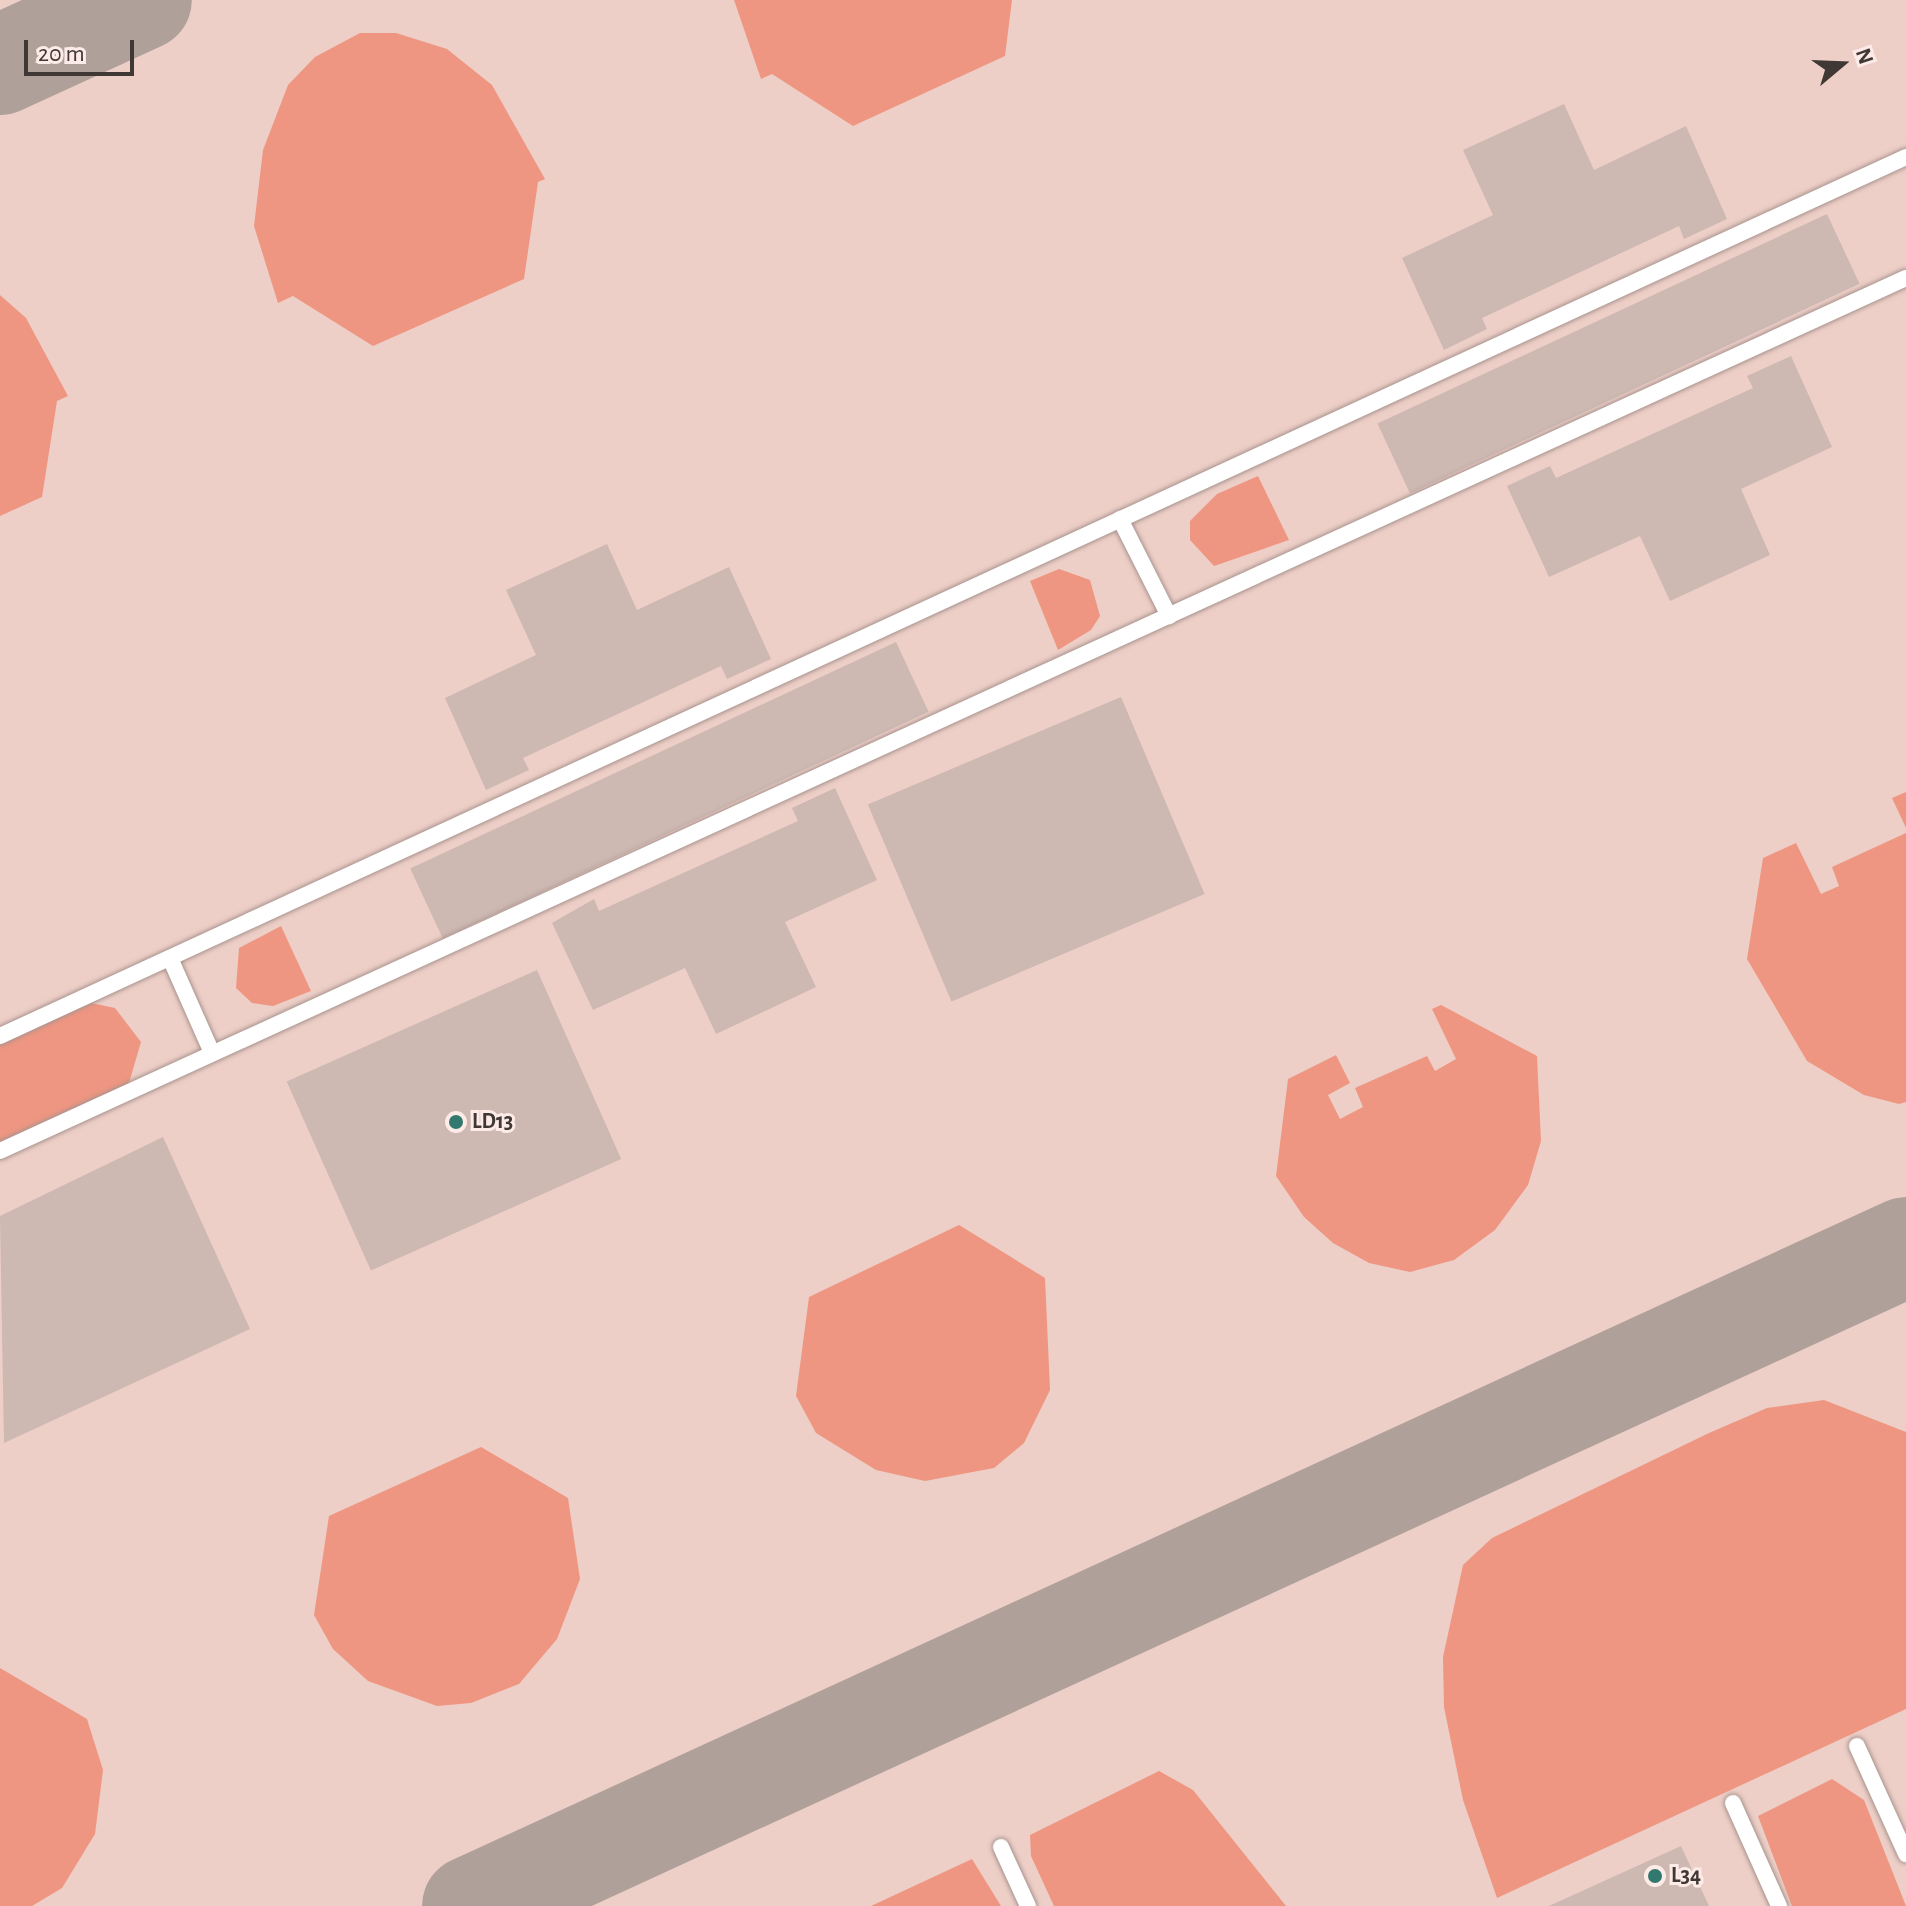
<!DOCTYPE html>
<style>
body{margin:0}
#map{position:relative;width:1906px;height:1906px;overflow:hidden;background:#f3ddd7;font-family:"Alegreya Sans",sans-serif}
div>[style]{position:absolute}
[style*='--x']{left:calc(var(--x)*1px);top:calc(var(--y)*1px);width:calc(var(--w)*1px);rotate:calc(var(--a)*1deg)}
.built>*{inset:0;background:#edcfc7;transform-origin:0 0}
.green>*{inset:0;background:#ee9681}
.taxiway>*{height:100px;margin:-50px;padding:0 50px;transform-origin:50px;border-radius:50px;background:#b0a09a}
.building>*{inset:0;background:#cdb8b2;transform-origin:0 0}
.roads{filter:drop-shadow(0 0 2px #a8938e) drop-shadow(0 0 2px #a8938e)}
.service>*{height:16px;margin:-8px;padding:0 8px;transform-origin:8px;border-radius:8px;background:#fff}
.dots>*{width:22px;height:22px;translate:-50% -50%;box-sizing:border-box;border:4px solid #fdebe7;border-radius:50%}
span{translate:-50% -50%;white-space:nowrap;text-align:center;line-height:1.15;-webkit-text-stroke:6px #fdebe7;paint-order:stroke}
.poi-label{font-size:22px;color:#403835;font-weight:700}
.left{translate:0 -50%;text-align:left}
.north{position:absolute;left:1802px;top:24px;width:80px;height:80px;-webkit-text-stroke:6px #fdebe7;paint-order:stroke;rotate:71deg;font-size:22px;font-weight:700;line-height:32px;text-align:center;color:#403835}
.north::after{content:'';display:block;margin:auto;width:28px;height:36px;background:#403835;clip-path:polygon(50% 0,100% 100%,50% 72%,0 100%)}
.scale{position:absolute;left:24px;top:40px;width:110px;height:36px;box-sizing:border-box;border:4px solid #403835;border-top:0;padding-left:10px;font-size:24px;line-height:28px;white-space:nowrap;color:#403835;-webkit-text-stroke:6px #fdebe7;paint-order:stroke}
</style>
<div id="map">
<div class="built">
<div style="left:0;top:0;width:1906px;height:1906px"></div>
</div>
<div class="green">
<div style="clip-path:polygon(734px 0,1012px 0,1005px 56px,853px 126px,772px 74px,761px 79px)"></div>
<div style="clip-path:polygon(360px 33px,396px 33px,447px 49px,492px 85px,545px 179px,538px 182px,524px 279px,373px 346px,293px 296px,278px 303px,254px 226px,263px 150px,288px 85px,315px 57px)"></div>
<div style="clip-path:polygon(0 295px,26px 318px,68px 396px,57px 401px,42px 497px,0 516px)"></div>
<div style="clip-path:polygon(1258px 476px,1289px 540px,1214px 566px,1190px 540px,1190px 521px,1217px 494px)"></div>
<div style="clip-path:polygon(1059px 569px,1090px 580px,1100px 616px,1091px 630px,1058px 650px,1030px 581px)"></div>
<div style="clip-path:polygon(1906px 792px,1906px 828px,1892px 798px)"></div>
<div style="clip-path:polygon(1906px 833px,1906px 1102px,1899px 1104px,1864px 1095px,1807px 1061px,1747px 959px,1763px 858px,1796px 843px,1821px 894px,1839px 886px,1832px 867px)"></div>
<div style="clip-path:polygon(281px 926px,311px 991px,273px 1006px,252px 1003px,236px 988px,239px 948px)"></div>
<div style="clip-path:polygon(91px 1003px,115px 1008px,141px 1042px,129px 1083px,0 1142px,0 1045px)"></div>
<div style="clip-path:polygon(1441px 1005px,1537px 1056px,1541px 1141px,1528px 1185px,1495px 1230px,1454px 1260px,1410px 1272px,1369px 1263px,1333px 1243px,1304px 1217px,1276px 1176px,1288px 1079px,1336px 1055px,1350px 1083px,1328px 1095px,1340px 1119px,1363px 1107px,1355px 1088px,1427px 1056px,1435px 1071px,1456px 1059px,1432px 1009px)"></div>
<div style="clip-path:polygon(959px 1225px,1045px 1278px,1050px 1390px,1024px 1443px,994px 1468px,925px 1481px,876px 1470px,816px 1433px,796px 1396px,809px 1297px)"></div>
<div style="clip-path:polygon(1824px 1400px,1906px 1432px,1906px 1709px,1497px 1898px,1463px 1800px,1444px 1707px,1443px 1657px,1463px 1565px,1492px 1538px,1709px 1433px,1767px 1408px)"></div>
<div style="clip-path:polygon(481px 1447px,568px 1498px,580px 1579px,557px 1639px,519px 1684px,471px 1703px,437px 1706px,368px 1681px,333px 1649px,314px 1615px,329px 1516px)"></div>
<div style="clip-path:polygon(0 1668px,87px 1719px,103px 1770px,95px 1834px,62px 1888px,32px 1906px,0 1906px)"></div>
<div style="clip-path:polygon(1159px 1771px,1193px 1790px,1286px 1906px,1054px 1906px,1031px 1856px,1030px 1835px)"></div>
<div style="clip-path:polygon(1832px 1779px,1864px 1800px,1906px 1906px,1792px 1906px,1758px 1816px)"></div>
<div style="clip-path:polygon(972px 1859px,1001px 1906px,871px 1906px)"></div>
</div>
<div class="taxiway">
<div style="--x:0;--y:65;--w:156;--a:-24.6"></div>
<div style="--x:472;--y:1906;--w:1578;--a:-24.68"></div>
</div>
<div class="building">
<div style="clip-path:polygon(1564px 104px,1594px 170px,1686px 126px,1727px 219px,1684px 239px,1679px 226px,1482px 318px,1487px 329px,1444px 350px,1402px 258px,1493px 215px,1463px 150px)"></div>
<div style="left:1827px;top:214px;width:77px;height:496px;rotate:65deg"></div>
<div style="clip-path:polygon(1791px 356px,1832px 447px,1741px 489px,1770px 555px,1670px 601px,1640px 536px,1549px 577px,1507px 486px,1550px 466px,1556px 478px,1753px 388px,1747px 376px)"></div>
<div style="clip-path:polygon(607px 544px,637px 610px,729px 567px,771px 659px,727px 679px,721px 666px,523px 758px,529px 770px,486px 790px,445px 698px,536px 655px,506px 590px)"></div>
<div style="left:896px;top:642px;width:77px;height:536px;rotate:65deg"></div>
<div style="left:1121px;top:697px;width:214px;height:275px;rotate:67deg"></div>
<div style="clip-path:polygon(835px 788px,877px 880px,785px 922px,816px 987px,716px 1034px,685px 968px,593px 1010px,552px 923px,594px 899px,599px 911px,798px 821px,792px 808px)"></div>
<div style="left:537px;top:970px;width:207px;height:274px;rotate:66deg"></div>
<div style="clip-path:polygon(163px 1137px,250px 1329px,4px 1443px,0 1216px)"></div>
<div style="clip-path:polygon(1681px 1846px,1709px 1906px,1549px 1906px)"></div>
</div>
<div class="roads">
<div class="service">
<div style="--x:1120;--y:519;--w:109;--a:63.2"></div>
<div style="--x:170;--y:958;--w:104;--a:66.1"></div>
<div style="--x:0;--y:1036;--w:2099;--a:-24.76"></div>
<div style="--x:0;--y:1151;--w:2096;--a:-24.61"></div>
<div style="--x:1857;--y:1746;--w:119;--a:65.6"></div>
<div style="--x:1733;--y:1803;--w:113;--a:65.9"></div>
<div style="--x:1001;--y:1847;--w:65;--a:65.4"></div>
</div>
</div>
<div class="dots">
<div style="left:456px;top:1122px;background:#31786f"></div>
<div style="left:1655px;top:1876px;background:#31786f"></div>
</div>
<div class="poi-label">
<span class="left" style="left:472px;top:1122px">LD13</span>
<span class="left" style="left:1671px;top:1876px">L34</span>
</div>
<div class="north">N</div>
<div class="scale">20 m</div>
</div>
